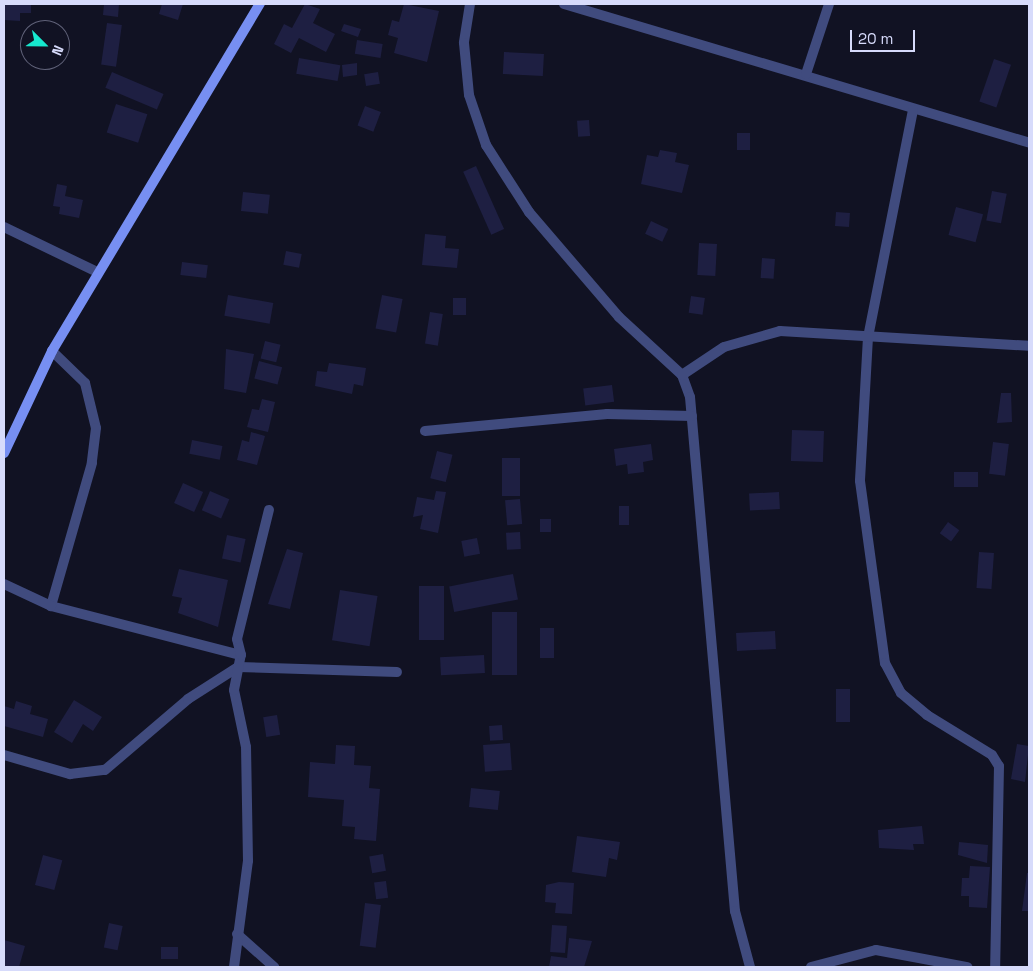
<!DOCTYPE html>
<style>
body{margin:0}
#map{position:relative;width:1033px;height:971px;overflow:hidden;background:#111223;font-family:"Space Grotesk",sans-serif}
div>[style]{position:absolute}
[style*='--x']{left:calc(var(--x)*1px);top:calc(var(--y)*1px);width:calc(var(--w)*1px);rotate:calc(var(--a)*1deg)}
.building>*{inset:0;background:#1e1f42;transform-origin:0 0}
.street>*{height:10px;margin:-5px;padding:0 5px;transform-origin:5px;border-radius:5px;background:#404b7e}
.secondary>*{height:10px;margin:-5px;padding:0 5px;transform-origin:5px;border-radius:5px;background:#778ff2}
span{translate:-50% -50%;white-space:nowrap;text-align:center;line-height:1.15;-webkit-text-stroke:5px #111223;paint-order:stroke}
.frame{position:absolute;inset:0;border:5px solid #d7dbfb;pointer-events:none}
.north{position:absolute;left:20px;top:20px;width:50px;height:50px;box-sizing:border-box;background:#111223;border:1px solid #606279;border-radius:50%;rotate:113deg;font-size:14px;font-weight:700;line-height:20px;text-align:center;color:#d7dbfb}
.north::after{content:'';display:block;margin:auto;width:18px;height:22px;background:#16e8ce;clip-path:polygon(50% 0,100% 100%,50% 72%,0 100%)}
.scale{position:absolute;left:850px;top:30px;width:65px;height:22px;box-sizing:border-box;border:2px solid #d7dbfb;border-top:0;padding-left:6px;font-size:15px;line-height:18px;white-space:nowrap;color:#d7dbfb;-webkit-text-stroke:4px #111223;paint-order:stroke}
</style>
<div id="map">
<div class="building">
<div style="clip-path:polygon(4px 4px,31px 4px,31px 13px,20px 13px,20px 21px,4px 20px)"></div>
<div style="clip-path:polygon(104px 4px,119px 4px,118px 17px,103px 15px)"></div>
<div style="clip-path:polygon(162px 4px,183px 4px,178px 20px,159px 14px)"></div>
<div style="clip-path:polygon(305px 4px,320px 9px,313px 23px,335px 34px,326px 52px,299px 38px,291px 53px,274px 44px,284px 24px,292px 28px)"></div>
<div style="clip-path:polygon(404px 4px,439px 11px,427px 62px,394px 53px,398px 38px,388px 35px,392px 20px,399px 22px)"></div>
<div style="left:107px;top:23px;width:15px;height:42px;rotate:8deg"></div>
<div style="clip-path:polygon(344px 24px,361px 29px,358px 37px,341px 31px)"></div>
<div style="left:357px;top:40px;width:26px;height:14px;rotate:9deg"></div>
<div style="left:504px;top:52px;width:40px;height:22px;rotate:3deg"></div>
<div style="left:299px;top:58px;width:42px;height:16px;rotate:10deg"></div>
<div style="left:994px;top:59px;width:18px;height:45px;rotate:19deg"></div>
<div style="clip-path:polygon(357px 63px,357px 75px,343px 77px,342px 65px)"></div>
<div style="left:112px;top:72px;width:56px;height:17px;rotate:23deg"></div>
<div style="left:378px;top:72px;width:12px;height:14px;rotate:81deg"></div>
<div style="left:116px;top:104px;width:33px;height:30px;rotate:18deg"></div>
<div style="left:365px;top:106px;width:17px;height:21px;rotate:21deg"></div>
<div style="left:589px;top:120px;width:16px;height:12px;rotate:86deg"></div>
<div style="left:737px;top:133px;width:13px;height:17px"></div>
<div style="clip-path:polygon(660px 150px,677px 153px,675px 162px,689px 165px,682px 193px,641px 184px,647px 155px,658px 157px)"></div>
<div style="left:476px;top:166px;width:69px;height:14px;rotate:66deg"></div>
<div style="clip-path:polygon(57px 184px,67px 186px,65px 196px,83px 200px,79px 218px,59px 214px,60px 207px,53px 206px)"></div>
<div style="left:992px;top:191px;width:15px;height:30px;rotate:11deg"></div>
<div style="left:243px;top:192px;width:27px;height:19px;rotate:6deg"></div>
<div style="left:956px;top:207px;width:28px;height:29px;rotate:15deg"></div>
<div style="left:836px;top:212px;width:14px;height:14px;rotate:4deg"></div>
<div style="left:651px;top:221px;width:19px;height:14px;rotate:25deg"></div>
<div style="clip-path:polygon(425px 234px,446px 236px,445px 248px,459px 249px,457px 268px,422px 265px)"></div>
<div style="left:699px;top:243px;width:18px;height:32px;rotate:3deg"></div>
<div style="left:286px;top:251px;width:16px;height:14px;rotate:11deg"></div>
<div style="left:762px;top:258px;width:13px;height:20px;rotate:4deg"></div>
<div style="left:182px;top:262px;width:26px;height:13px;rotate:7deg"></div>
<div style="left:228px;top:295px;width:46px;height:21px;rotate:10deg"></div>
<div style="left:382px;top:295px;width:21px;height:34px;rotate:11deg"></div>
<div style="left:691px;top:296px;width:14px;height:17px;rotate:8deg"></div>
<div style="left:453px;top:298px;width:13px;height:17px"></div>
<div style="left:430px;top:312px;width:13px;height:32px;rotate:9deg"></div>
<div style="left:265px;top:341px;width:16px;height:18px;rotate:14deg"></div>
<div style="clip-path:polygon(226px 349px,254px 354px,246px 393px,224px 389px)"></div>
<div style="left:259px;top:361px;width:24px;height:18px;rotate:15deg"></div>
<div style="clip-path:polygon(329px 363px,366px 368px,363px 386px,354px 384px,352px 394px,315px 386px,317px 371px,327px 372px)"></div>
<div style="left:612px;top:385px;width:17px;height:29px;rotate:83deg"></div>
<div style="clip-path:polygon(1001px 393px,1011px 393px,1012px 422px,997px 423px)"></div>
<div style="clip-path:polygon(262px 399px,275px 402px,268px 432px,247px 427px,252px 409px,259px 410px)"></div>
<div style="left:792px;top:430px;width:32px;height:31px;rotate:2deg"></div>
<div style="clip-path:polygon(251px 432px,265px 436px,257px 465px,237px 460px,242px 440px,249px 442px)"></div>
<div style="left:192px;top:440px;width:31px;height:14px;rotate:11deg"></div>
<div style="left:993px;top:442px;width:16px;height:32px;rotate:7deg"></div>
<div style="clip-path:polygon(651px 444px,653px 460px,643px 462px,644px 472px,628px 474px,627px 464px,616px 466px,614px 449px)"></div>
<div style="left:437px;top:451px;width:16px;height:28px;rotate:14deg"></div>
<div style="left:502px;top:458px;width:18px;height:38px"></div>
<div style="left:954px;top:472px;width:24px;height:15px"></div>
<div style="left:183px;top:483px;width:22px;height:22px;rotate:24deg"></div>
<div style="left:210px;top:491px;width:21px;height:21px;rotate:23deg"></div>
<div style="clip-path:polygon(436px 491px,446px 492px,438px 533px,420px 529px,423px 515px,413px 517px,417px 497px,434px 500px)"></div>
<div style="left:779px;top:492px;width:17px;height:30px;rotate:87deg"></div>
<div style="left:520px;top:499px;width:25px;height:15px;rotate:85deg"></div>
<div style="left:619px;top:506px;width:10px;height:19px"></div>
<div style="left:540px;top:519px;width:11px;height:13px"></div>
<div style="left:948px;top:522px;width:14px;height:14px;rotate:36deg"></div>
<div style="left:520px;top:532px;width:17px;height:14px;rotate:87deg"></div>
<div style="left:227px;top:535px;width:19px;height:24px;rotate:12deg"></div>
<div style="left:477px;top:538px;width:16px;height:16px;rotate:79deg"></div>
<div style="clip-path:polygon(287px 549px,303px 553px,290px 609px,268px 604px)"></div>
<div style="left:979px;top:552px;width:15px;height:36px;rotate:4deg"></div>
<div style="clip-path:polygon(179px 569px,228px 580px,218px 627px,178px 613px,182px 598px,172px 596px)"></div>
<div style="left:513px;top:574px;width:26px;height:65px;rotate:79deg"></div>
<div style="left:419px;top:586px;width:25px;height:54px"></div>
<div style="left:340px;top:590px;width:38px;height:51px;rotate:9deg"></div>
<div style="left:492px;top:612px;width:25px;height:63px"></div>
<div style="left:540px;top:628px;width:14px;height:30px"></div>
<div style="left:775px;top:631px;width:18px;height:39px;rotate:87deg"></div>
<div style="left:484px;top:655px;width:18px;height:44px;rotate:87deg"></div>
<div style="left:836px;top:689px;width:14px;height:33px"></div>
<div style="clip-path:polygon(74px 700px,102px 717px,93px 731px,83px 724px,72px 743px,54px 732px)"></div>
<div style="clip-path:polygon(16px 701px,32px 706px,30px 714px,48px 719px,43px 737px,4px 726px,4px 706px,14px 709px)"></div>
<div style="left:277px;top:715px;width:20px;height:14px;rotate:81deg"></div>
<div style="left:502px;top:725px;width:15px;height:13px;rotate:86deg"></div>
<div style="left:510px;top:743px;width:27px;height:27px;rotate:86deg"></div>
<div style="clip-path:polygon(1017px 744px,1029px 746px,1025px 782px,1011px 779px)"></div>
<div style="clip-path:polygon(336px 745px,355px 746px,354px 765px,371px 766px,369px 788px,380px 789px,376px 841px,354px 839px,355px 827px,342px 826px,344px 800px,308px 797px,310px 762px,335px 764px)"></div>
<div style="left:471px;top:788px;width:29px;height:19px;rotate:6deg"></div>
<div style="clip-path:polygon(922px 826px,924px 844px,913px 844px,914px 850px,879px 848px,878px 830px)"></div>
<div style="clip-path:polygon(577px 836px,620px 842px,617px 860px,609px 858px,606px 877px,572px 872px)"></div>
<div style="clip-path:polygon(959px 842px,988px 845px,987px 863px,958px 855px)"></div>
<div style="left:383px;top:854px;width:17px;height:14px;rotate:80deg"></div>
<div style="left:43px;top:855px;width:20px;height:31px;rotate:15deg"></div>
<div style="clip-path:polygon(970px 866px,990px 867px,987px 908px,969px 907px,969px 896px,961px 896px,962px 878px,969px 878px)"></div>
<div style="clip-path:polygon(1027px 873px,1029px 873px,1029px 911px,1022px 911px)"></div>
<div style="left:386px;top:881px;width:17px;height:12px;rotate:83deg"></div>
<div style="clip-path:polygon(559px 882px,574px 883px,572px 914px,555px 913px,556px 903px,545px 902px,546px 885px)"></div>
<div style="left:365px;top:903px;width:16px;height:43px;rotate:7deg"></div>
<div style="left:109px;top:923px;width:14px;height:25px;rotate:12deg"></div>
<div style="left:552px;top:925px;width:15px;height:27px;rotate:4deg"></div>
<div style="clip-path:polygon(569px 938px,592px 941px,584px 967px,549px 967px,551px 956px,567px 958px)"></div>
<div style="clip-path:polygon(4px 940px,25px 946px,19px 967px,4px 967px)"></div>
<div style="left:161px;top:947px;width:17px;height:12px"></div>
</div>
<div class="street">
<div style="--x:470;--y:4;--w:39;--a:99"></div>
<div style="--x:464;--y:43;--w:52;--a:84.5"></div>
<div style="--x:469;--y:95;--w:53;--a:71.2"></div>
<div style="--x:486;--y:145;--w:80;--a:57.3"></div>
<div style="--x:529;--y:212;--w:138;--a:49.4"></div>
<div style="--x:619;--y:317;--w:86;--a:42.6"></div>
<div style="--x:682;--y:375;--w:23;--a:70"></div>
<div style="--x:690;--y:397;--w:516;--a:85"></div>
<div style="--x:735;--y:911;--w:58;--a:75"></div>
<div style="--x:564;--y:4;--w:485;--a:16.6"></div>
<div style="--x:806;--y:74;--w:74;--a:-71.8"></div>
<div style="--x:913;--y:110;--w:231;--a:101.2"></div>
<div style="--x:868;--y:337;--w:144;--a:93.2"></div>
<div style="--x:860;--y:481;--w:184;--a:82.2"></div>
<div style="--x:885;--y:663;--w:34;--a:62"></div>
<div style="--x:901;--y:693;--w:34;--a:40"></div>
<div style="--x:927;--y:715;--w:76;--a:31.6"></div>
<div style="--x:992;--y:755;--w:13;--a:58"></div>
<div style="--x:999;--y:766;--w:201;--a:91.1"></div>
<div style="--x:4;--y:227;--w:103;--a:25.8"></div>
<div style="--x:52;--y:351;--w:46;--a:44.1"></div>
<div style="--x:85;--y:383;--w:46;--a:76.3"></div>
<div style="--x:96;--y:428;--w:35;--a:97"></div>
<div style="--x:92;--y:463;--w:149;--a:106"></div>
<div style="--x:51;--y:606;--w:196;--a:14.5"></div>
<div style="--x:682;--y:375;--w:50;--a:-33.7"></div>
<div style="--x:724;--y:347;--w:58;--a:-15.9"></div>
<div style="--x:780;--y:331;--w:249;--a:3.4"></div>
<div style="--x:425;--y:431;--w:183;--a:-5.3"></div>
<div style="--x:607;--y:414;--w:85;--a:1.3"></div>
<div style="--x:4;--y:584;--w:52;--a:25.1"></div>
<div style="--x:4;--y:755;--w:69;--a:16.1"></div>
<div style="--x:70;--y:774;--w:35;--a:-7"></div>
<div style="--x:105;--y:770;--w:109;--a:-40.5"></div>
<div style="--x:188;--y:699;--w:59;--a:-32.6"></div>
<div style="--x:238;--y:667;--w:159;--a:1.8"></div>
<div style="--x:237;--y:934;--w:50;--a:41.7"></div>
<div style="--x:234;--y:967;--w:107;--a:-82.5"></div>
<div style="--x:248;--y:861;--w:114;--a:-91"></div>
<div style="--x:246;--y:747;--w:58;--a:-101.9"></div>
<div style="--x:234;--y:690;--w:36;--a:-79"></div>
<div style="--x:241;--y:655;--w:16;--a:-104"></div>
<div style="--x:237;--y:639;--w:133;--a:-76.1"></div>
<div style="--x:811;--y:967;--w:67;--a:-14.7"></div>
<div style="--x:876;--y:950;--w:93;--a:10.6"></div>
</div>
<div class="secondary">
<div style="--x:4;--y:453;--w:113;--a:-64.8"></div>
<div style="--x:52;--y:351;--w:405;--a:-59.1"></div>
</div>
<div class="frame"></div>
<div class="north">N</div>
<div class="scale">20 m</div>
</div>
